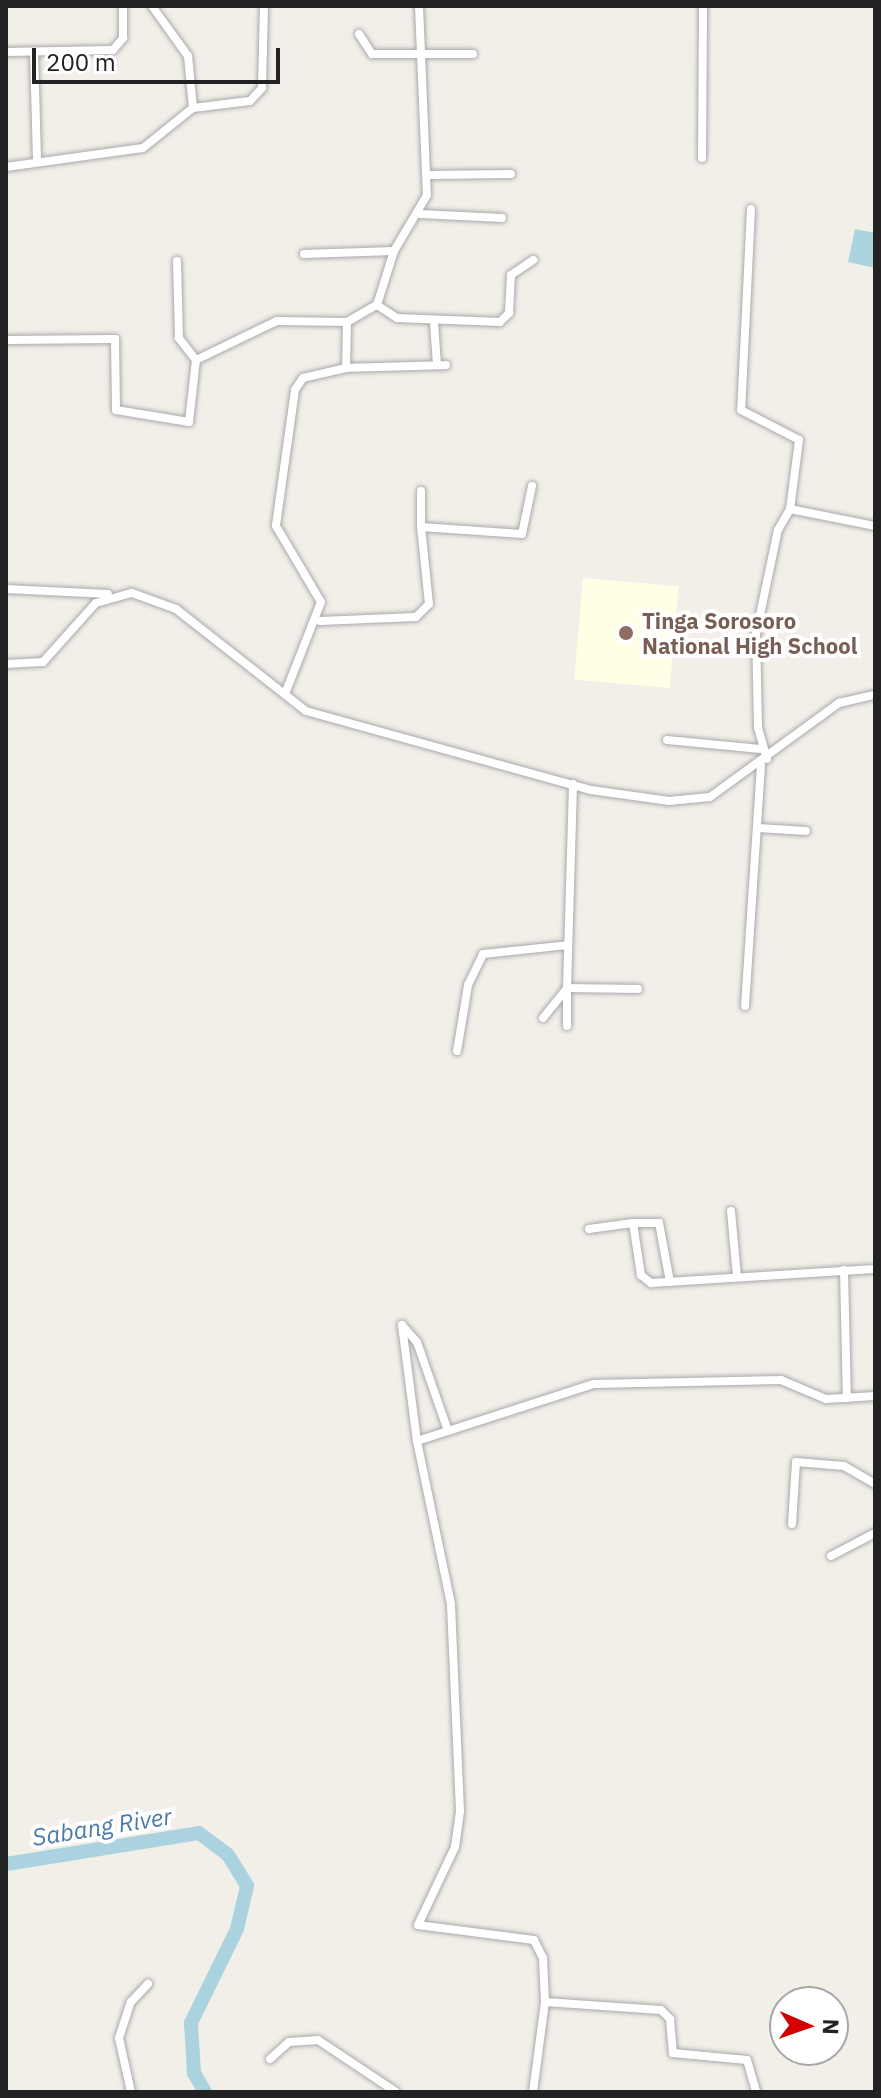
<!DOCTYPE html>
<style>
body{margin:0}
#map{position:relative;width:881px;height:2098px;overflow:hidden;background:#f2efe9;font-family:"IBM Plex Sans",sans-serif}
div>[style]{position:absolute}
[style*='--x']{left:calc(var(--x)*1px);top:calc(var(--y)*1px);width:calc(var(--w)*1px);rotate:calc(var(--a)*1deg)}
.education>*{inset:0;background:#ffffe5;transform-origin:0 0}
.water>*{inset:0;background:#aad3df}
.river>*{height:14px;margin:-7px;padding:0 7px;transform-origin:7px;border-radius:7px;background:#aad3df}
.roads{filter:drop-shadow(0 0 2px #a9a9a9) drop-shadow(0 0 2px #a9a9a9)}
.street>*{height:8px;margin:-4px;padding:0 4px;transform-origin:4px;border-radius:4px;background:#fff}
.dots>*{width:22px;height:22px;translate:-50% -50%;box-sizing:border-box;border:4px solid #fff;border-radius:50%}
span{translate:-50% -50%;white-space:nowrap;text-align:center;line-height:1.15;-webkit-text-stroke:8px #fff;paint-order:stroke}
.education-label{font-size:22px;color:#785e54;font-weight:700}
.left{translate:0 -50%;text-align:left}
.water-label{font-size:24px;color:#4a7aab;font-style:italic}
.frame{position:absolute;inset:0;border:8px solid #222;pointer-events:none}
.north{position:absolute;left:769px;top:1986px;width:80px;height:80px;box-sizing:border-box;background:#fff;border:2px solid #a7a7a7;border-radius:50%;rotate:92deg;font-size:22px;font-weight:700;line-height:32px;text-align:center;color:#222}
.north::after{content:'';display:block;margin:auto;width:28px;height:36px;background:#d40000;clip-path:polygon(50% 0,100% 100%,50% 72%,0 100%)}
.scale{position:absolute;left:32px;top:48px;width:248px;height:36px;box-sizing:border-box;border:4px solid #222;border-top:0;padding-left:10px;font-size:24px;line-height:28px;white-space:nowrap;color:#222;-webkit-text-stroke:6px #fff;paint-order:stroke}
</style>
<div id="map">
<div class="education">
<div style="left:583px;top:578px;width:96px;height:102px;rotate:5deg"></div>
</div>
<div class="water">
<div style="clip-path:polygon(855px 229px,875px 233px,875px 268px,848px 262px)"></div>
</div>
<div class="river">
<div style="--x:6;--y:1864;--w:195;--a:-9.1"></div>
<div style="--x:199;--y:1833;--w:36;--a:37"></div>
<div style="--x:228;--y:1855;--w:36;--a:58"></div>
<div style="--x:247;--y:1886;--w:44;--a:103.1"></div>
<div style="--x:237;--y:1929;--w:105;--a:116.1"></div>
<div style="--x:191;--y:2023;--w:50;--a:86.6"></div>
<div style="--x:194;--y:2073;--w:22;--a:60"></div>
</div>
<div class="roads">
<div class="street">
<div style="--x:152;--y:6;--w:62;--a:54.2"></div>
<div style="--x:188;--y:56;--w:52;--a:84.5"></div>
<div style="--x:419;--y:6;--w:189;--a:87.6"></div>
<div style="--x:427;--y:195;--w:65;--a:120.5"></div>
<div style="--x:394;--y:251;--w:57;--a:107.5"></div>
<div style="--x:377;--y:305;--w:24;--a:33"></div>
<div style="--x:397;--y:318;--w:103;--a:2.2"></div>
<div style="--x:500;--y:322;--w:13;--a:-45"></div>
<div style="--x:509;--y:313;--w:38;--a:-87"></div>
<div style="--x:511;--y:275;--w:27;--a:-34"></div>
<div style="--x:359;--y:34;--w:24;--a:57"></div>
<div style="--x:372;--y:54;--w:101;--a:0"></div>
<div style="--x:6;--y:52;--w:107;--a:-1.1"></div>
<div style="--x:113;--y:50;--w:16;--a:-50"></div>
<div style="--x:123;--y:38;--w:32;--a:-90"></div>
<div style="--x:34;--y:52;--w:109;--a:88.4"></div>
<div style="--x:702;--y:158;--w:152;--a:-89.6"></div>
<div style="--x:6;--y:167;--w:138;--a:-7.9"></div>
<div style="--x:143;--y:148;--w:64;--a:-38.7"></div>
<div style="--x:193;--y:108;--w:57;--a:-7"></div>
<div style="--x:250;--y:101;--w:18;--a:-47"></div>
<div style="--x:262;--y:88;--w:82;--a:-88.6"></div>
<div style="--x:427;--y:175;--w:84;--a:-0.7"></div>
<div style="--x:751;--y:209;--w:201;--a:92.8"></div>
<div style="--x:741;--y:410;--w:65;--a:27.3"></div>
<div style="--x:799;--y:440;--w:70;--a:97.4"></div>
<div style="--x:420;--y:214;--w:82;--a:2.8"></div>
<div style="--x:304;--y:254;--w:90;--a:-1.9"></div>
<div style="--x:347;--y:322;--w:34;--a:-30"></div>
<div style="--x:434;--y:323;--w:42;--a:85.9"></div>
<div style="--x:6;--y:340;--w:109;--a:-0.5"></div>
<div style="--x:115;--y:339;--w:71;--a:89.2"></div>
<div style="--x:116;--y:410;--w:74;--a:9.3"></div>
<div style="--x:189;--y:422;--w:62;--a:-83.6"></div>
<div style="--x:196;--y:360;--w:28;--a:-128"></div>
<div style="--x:179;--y:338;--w:77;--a:-91.5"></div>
<div style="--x:196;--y:360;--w:90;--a:-25.7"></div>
<div style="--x:277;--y:321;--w:70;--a:0.8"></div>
<div style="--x:347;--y:322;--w:46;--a:91.2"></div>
<div style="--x:346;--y:368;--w:44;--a:166.9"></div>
<div style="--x:303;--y:378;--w:14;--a:124"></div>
<div style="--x:295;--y:390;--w:137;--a:98"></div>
<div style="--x:276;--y:526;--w:88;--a:59.4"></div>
<div style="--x:321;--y:602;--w:99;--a:111.4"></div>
<div style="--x:346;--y:368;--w:100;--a:-1.7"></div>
<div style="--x:421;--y:491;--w:36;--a:90"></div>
<div style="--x:6;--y:589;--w:102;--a:2.8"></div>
<div style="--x:320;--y:621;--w:96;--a:-2.4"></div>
<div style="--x:416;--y:617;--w:18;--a:-45"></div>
<div style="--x:429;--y:604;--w:77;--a:-95.9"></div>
<div style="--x:421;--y:527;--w:101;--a:4"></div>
<div style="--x:522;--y:534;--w:49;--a:-78.2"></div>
<div style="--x:6;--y:664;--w:37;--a:-3"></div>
<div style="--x:43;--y:662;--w:79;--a:-48.1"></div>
<div style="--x:96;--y:603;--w:37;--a:-16"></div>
<div style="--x:132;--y:593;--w:47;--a:20"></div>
<div style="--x:176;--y:609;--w:165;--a:38.1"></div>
<div style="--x:306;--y:711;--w:296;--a:15.5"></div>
<div style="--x:591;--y:790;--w:79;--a:8"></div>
<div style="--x:669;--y:801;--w:41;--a:-5.6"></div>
<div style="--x:710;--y:797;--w:160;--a:-36.1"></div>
<div style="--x:839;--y:703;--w:37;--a:-13"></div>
<div style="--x:667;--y:740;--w:94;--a:5.5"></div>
<div style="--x:767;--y:759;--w:33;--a:-106"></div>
<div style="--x:758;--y:727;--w:93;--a:-91.2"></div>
<div style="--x:756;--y:634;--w:106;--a:-78.1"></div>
<div style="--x:778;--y:530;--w:24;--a:-60"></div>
<div style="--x:790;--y:509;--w:87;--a:11.3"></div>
<div style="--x:759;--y:828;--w:47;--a:3.7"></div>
<div style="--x:745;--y:1006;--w:242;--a:-86.2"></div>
<div style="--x:543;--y:1018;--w:38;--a:-51"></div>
<div style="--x:567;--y:988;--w:204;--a:-88.3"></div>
<div style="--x:567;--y:1026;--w:38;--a:-90"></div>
<div style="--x:567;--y:988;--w:71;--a:0.8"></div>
<div style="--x:457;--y:1051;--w:67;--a:-80.5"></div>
<div style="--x:468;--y:985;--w:34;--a:-64"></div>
<div style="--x:483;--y:954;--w:85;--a:-6"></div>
<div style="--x:731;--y:1211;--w:66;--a:84.8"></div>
<div style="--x:633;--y:1223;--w:26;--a:0"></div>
<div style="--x:659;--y:1223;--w:60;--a:79.4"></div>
<div style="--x:589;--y:1229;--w:44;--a:-7.8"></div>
<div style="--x:633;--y:1223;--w:53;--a:81.3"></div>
<div style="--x:641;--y:1275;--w:13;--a:39"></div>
<div style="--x:651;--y:1283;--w:224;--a:-3.6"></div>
<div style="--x:844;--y:1270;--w:128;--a:88.7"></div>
<div style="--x:417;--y:1441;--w:117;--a:-97.4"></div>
<div style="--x:402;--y:1325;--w:23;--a:49"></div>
<div style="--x:417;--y:1342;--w:94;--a:70.8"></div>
<div style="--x:792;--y:1524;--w:62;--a:-86.3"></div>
<div style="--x:796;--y:1462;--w:48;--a:4.8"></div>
<div style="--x:844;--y:1466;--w:36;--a:30"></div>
<div style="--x:831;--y:1556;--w:50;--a:-27.6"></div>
<div style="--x:545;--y:2002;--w:44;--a:-92.6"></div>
<div style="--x:543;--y:1958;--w:20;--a:-117"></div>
<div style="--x:534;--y:1940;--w:117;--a:-172.6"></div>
<div style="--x:418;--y:1925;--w:86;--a:-64.6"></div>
<div style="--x:455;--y:1847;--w:36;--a:-82"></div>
<div style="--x:460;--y:1811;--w:207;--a:-92.5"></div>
<div style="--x:451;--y:1604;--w:167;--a:-101.8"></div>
<div style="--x:417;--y:1441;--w:186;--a:-17.9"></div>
<div style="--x:594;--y:1384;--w:187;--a:-1.2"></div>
<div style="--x:781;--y:1380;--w:49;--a:22.9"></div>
<div style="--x:826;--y:1399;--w:49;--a:-3.5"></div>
<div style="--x:270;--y:2059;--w:25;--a:-42"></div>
<div style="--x:289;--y:2042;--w:29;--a:-4"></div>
<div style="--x:318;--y:2040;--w:94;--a:33.7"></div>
<div style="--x:131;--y:2092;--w:55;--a:-102.5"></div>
<div style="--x:119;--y:2038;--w:38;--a:-72"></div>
<div style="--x:131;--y:2002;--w:25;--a:-47"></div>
<div style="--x:533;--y:2092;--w:91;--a:-82.4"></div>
<div style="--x:545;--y:2002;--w:116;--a:3.9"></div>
<div style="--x:661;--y:2010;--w:13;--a:45"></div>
<div style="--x:670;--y:2019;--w:34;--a:85"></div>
<div style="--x:673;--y:2053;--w:74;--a:5.4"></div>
<div style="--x:747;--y:2060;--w:33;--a:74"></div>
</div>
</div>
<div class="dots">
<div style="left:626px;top:633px;background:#8d6e63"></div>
</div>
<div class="education-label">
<span class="left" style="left:642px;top:633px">Tinga Sorosoro<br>National High School</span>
</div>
<div class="water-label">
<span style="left:102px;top:1827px;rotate:-9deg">Sabang River</span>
</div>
<div class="frame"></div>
<div class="north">N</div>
<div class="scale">200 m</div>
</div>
